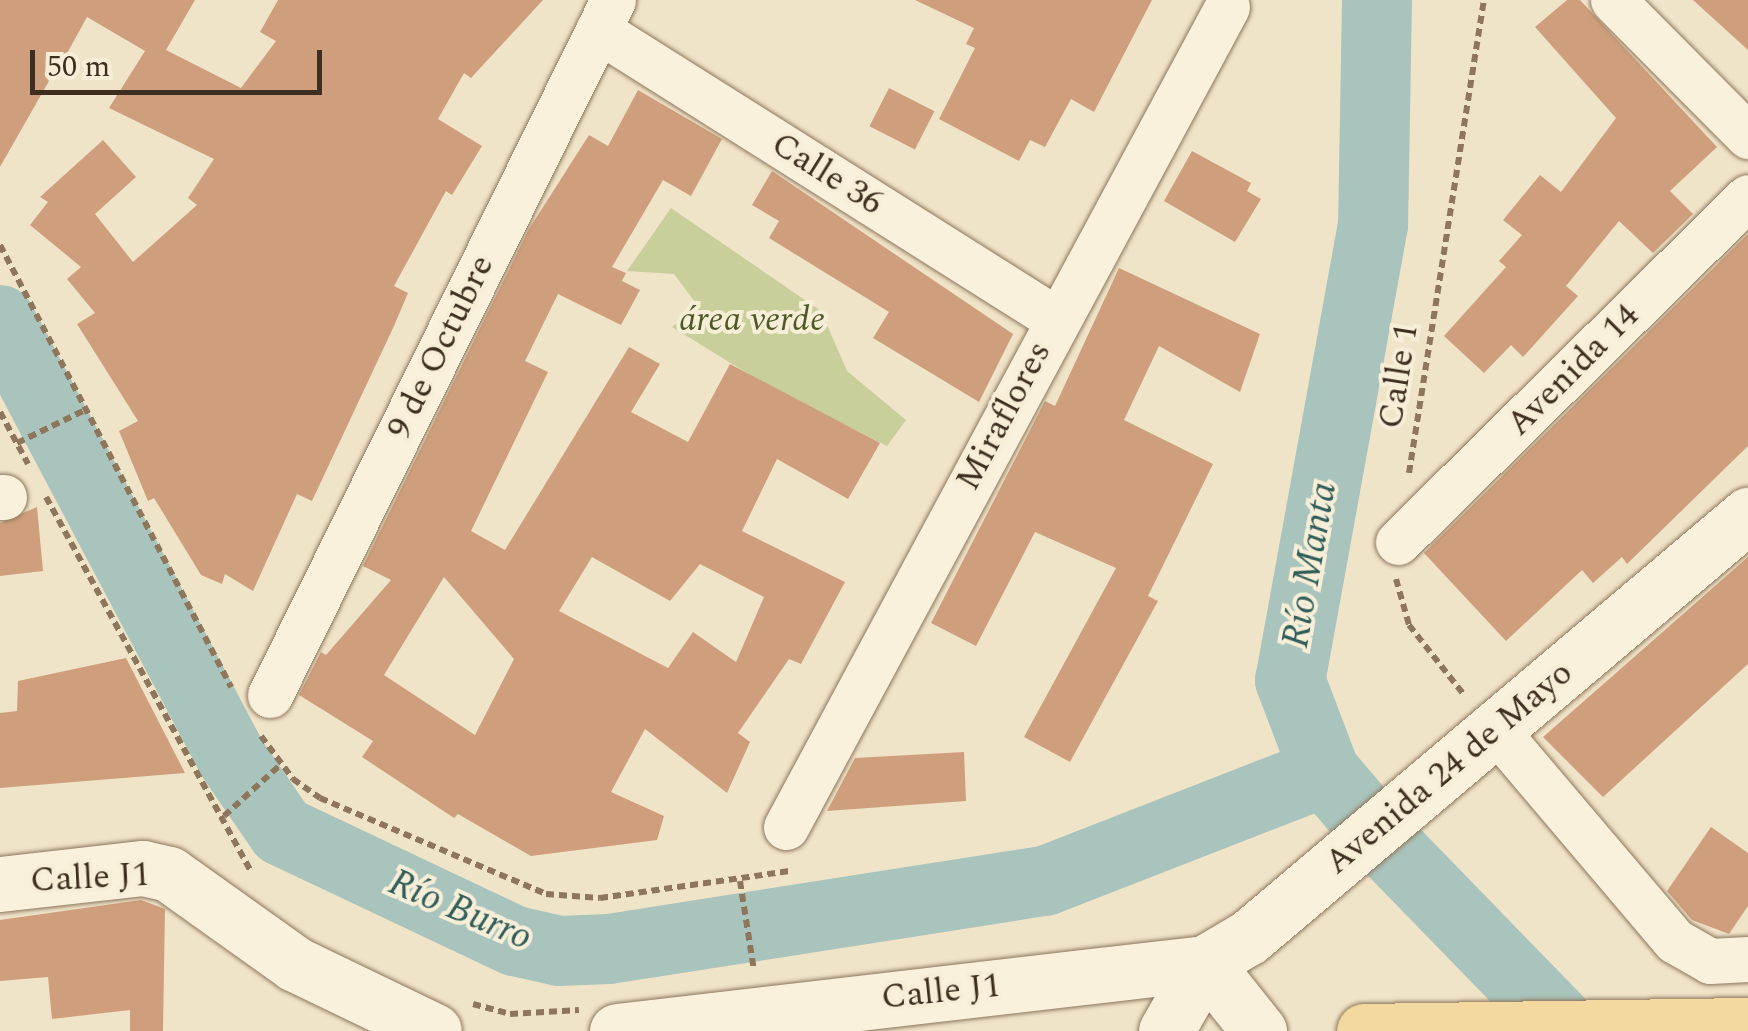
<!DOCTYPE html>
<meta charset="utf-8">
<style>
body{margin:0}
#map{position:relative;width:1748px;height:1031px;overflow:hidden;background:#f0e4c8;font-family:Spectral,serif}
div>[style]{position:absolute}
[style*='--x']{left:calc(var(--x)*1px);top:calc(var(--y)*1px);width:calc(var(--w)*1px);rotate:calc(var(--a)*1deg)}
.green>*{inset:0;background:#c9cf9b}
.river>*{height:70px;margin:-35px;padding:0 35px;transform-origin:35px;border-radius:35px;background:#a9c4bc}
.building>*{inset:0;background:#cf9f7d;transform-origin:0 0}
.path>*{height:6px;margin-top:-3px;transform-origin:0;background:repeating-linear-gradient(90deg,#8d765c 0 8px,transparent 0 13px)}
.roads{filter:drop-shadow(0 0 2px #8d765c) drop-shadow(0 0 2px #8d765c)}
.street>*{height:45px;margin:-22.5px;padding:0 22.5px;transform-origin:22.5px;border-radius:22.5px;background:#faf1dc}
.secondary>*{height:55px;margin:-27.5px;padding:0 27.5px;transform-origin:27.5px;border-radius:27.5px;background:#faf1dc}
.primary>*{height:55px;margin:-27.5px;padding:0 27.5px;transform-origin:27.5px;border-radius:27.5px;background:#f3d9a0}
span{translate:-50% -50%;white-space:nowrap;text-align:center;line-height:1.15;-webkit-text-stroke:8px #f7eed8;paint-order:stroke}
.street-label{font-size:35px;color:#3d2e20}
.park-label{font-size:35px;color:#4d5a26;font-style:italic}
.water-label{font-size:38px;color:#2f5d5a;font-style:italic}
.scale{position:absolute;left:30px;top:50px;width:292px;height:45px;box-sizing:border-box;border:5px solid #3d2e20;border-top:0;padding-left:12px;font-size:30px;line-height:35px;white-space:nowrap;color:#3d2e20;-webkit-text-stroke:8px #f7eed8;paint-order:stroke}
</style>
<div id="map">
<div class="green">
<div style="clip-path:polygon(671px 208px,821px 311px,847px 371px,906px 420px,887px 446px,773px 389px,672px 327px,698px 306px,674px 274px,627px 271px)"></div>
</div>
<div class="river">
<div style="--x:1377;--y:0;--w:225;--a:91"></div>
<div style="--x:1373;--y:225;--w:463;--a:100.3"></div>
<div style="--x:1290;--y:680;--w:98;--a:69.2"></div>
<div style="--x:1325;--y:772;--w:97;--a:49.6"></div>
<div style="--x:1388;--y:846;--w:258;--a:45.8"></div>
<div style="--x:0;--y:320;--w:494;--a:62.1"></div>
<div style="--x:231;--y:757;--w:90;--a:55.4"></div>
<div style="--x:282;--y:831;--w:258;--a:25.3"></div>
<div style="--x:515;--y:941;--w:45;--a:12.8"></div>
<div style="--x:559;--y:951;--w:50;--a:-2.3"></div>
<div style="--x:609;--y:949;--w:441;--a:-8.9"></div>
<div style="--x:1045;--y:881;--w:300;--a:-21.3"></div>
</div>
<div class="building">
<div style="clip-path:polygon(0 0,195px 0,166px 50px,241px 88px,276px 41px,260px 32px,278px 0,543px 0,471px 78px,464px 73px,438px 119px,482px 146px,452px 195px,446px 191px,394px 286px,408px 293px,394px 326px,312px 501px,297px 494px,253px 591px,225px 574px,222px 584px,201px 575px,154px 498px,148px 501px,119px 431px,138px 421px,77px 324px,95px 313px,67px 279px,81px 267px,30px 225px,48px 202px,40px 197px,103px 140px,136px 177px,95px 214px,133px 262px,197px 205px,188px 198px,214px 159px,109px 108px,145px 51px,87px 17px,54px 77px,45px 76px,49px 81px,0 167px)"></div>
<div style="clip-path:polygon(915px 0,1152px 0,1094px 112px,1071px 99px,1045px 147px,1030px 140px,1019px 161px,939px 119px,975px 48px,966px 44px,974px 28px)"></div>
<div style="clip-path:polygon(1567px 0,1580px 0,1717px 147px,1670px 191px,1693px 214px,1653px 253px,1619px 221px,1566px 286px,1578px 296px,1523px 357px,1511px 345px,1484px 373px,1444px 336px,1506px 267px,1499px 261px,1522px 235px,1503px 220px,1540px 175px,1561px 192px,1616px 118px,1535px 27px)"></div>
<div style="clip-path:polygon(1693px 0,1748px 0,1748px 50px)"></div>
<div style="left:889px;top:88px;width:51px;height:43px;rotate:27deg"></div>
<div style="clip-path:polygon(evenodd,638px 90px,722px 139px,691px 196px,663px 180px,612px 267px,626px 273px,622px 281px,640px 290px,621px 325px,558px 294px,525px 361px,548px 372px,471px 531px,505px 550px,629px 347px,660px 364px,631px 412px,688px 442px,730px 364px,880px 443px,848px 499px,777px 459px,742px 531px,845px 582px,801px 664px,789px 659px,738px 733px,750px 742px,727px 793px,645px 729px,611px 792px,664px 816px,657px 840px,531px 856px,458px 814px,454px 818px,362px 757px,373px 741px,299px 695px,321px 652px,326px 655px,391px 580px,363px 566px,529px 229px,589px 135px,608px 146px,638px 90px,592px 557px,670px 601px,700px 564px,764px 597px,736px 662px,693px 632px,668px 668px,559px 611px,592px 557px,638px 90px,444px 577px,514px 659px,475px 735px,384px 675px,444px 577px)"></div>
<div style="clip-path:polygon(1192px 151px,1251px 183px,1247px 191px,1261px 199px,1235px 242px,1164px 201px)"></div>
<div style="clip-path:polygon(772px 171px,1013px 334px,979px 402px,873px 338px,889px 312px,769px 238px,779px 221px,752px 205px)"></div>
<div style="clip-path:polygon(1748px 234px,1748px 446px,1627px 564px,1622px 557px,1593px 583px,1582px 570px,1506px 641px,1424px 553px)"></div>
<div style="clip-path:polygon(1119px 268px,1260px 334px,1240px 392px,1159px 346px,1124px 420px,1213px 464px,1148px 596px,1158px 601px,1070px 762px,1024px 737px,1116px 568px,1035px 532px,976px 646px,931px 623px,1045px 401px,1055px 406px)"></div>
<div style="clip-path:polygon(37px 507px,43px 571px,0 576px,0 523px)"></div>
<div style="clip-path:polygon(1748px 557px,1748px 664px,1603px 797px,1543px 737px)"></div>
<div style="clip-path:polygon(126px 658px,185px 773px,0 788px,0 713px,17px 711px,18px 681px)"></div>
<div style="clip-path:polygon(964px 752px,966px 801px,827px 811px,855px 758px)"></div>
<div style="clip-path:polygon(1711px 827px,1748px 853px,1748px 906px,1729px 934px,1692px 920px,1667px 891px)"></div>
<div style="clip-path:polygon(141px 900px,165px 909px,163px 1031px,130px 1031px,130px 1010px,52px 1019px,48px 977px,0 981px,0 920px)"></div>
</div>
<div class="path">
<div style="--x:0;--y:245;--w:499;--a:62.4"></div>
<div style="--x:0;--y:412;--w:59;--a:61.7"></div>
<div style="--x:17;--y:443;--w:78;--a:-25.9"></div>
<div style="--x:1409;--y:473;--w:479;--a:-81"></div>
<div style="--x:46;--y:497;--w:427;--a:61.3"></div>
<div style="--x:1396;--y:579;--w:48;--a:74.2"></div>
<div style="--x:1409;--y:625;--w:89;--a:51.8"></div>
<div style="--x:261;--y:736;--w:54;--a:53.3"></div>
<div style="--x:293;--y:779;--w:33;--a:35"></div>
<div style="--x:320;--y:798;--w:246;--a:23"></div>
<div style="--x:546;--y:894;--w:54;--a:4.2"></div>
<div style="--x:600;--y:898;--w:191;--a:-8.1"></div>
<div style="--x:224;--y:816;--w:76;--a:-42.3"></div>
<div style="--x:740;--y:881;--w:90;--a:81.1"></div>
<div style="--x:473;--y:1004;--w:38;--a:15"></div>
<div style="--x:510;--y:1014;--w:69;--a:-3.3"></div>
</div>
<div class="roads">
<div class="street">
<div style="--x:1613;--y:0;--w:192;--a:45.2"></div>
<div style="--x:598;--y:30;--w:542;--a:32.25"></div>
<div style="--x:0;--y:497;--w:4;--a:0"></div>
<div style="--x:1398;--y:542;--w:491;--a:-44.6"></div>
<div style="--x:270;--y:695;--w:775;--a:-63.73"></div>
<div style="--x:1495;--y:729;--w:278;--a:49.7"></div>
<div style="--x:1675;--y:941;--w:40;--a:29.7"></div>
<div style="--x:1710;--y:961;--w:38;--a:-3"></div>
<div style="--x:786;--y:827;--w:931;--a:-61.73"></div>
</div>
<div class="secondary">
<div style="--x:0;--y:884;--w:144;--a:-6.4"></div>
<div style="--x:143;--y:868;--w:27;--a:13"></div>
<div style="--x:169;--y:874;--w:155;--a:35.5"></div>
<div style="--x:295;--y:964;--w:154;--a:25.7"></div>
<div style="--x:1205;--y:963;--w:87;--a:51.5"></div>
<div style="--x:617;--y:1031;--w:592;--a:-6.6"></div>
<div style="--x:1166;--y:1031;--w:78;--a:-60.2"></div>
<div style="--x:1205;--y:963;--w:51;--a:-30.6"></div>
<div style="--x:1249;--y:937;--w:654;--a:-40.22"></div>
</div>
<div class="primary">
<div style="--x:1364;--y:1031;--w:384;--a:-0.9"></div>
</div>
</div>
<div class="street-label">
<span style="left:827px;top:174px;rotate:32deg">Calle 36</span>
<span style="left:441px;top:347px;rotate:-64deg">9 de Octubre</span>
<span style="left:1573px;top:370px;rotate:-45deg">Avenida 14</span>
<span style="left:1399px;top:376px;rotate:-81deg">Calle 1</span>
<span style="left:1004px;top:416px;rotate:-62deg">Miraflores</span>
<span style="left:1449px;top:768px;rotate:-40deg">Avenida 24 de Mayo</span>
<span style="left:90px;top:878px;rotate:-3deg">Calle J1</span>
<span style="left:941px;top:992px;rotate:-6deg">Calle J1</span>
</div>
<div class="park-label">
<span style="left:752px;top:320px">área verde</span>
</div>
<div class="water-label">
<span style="left:1311px;top:565px;rotate:-80deg">Río Manta</span>
<span style="left:460px;top:911px;rotate:23deg">Río Burro</span>
</div>
<div class="scale">50 m</div>
</div>
